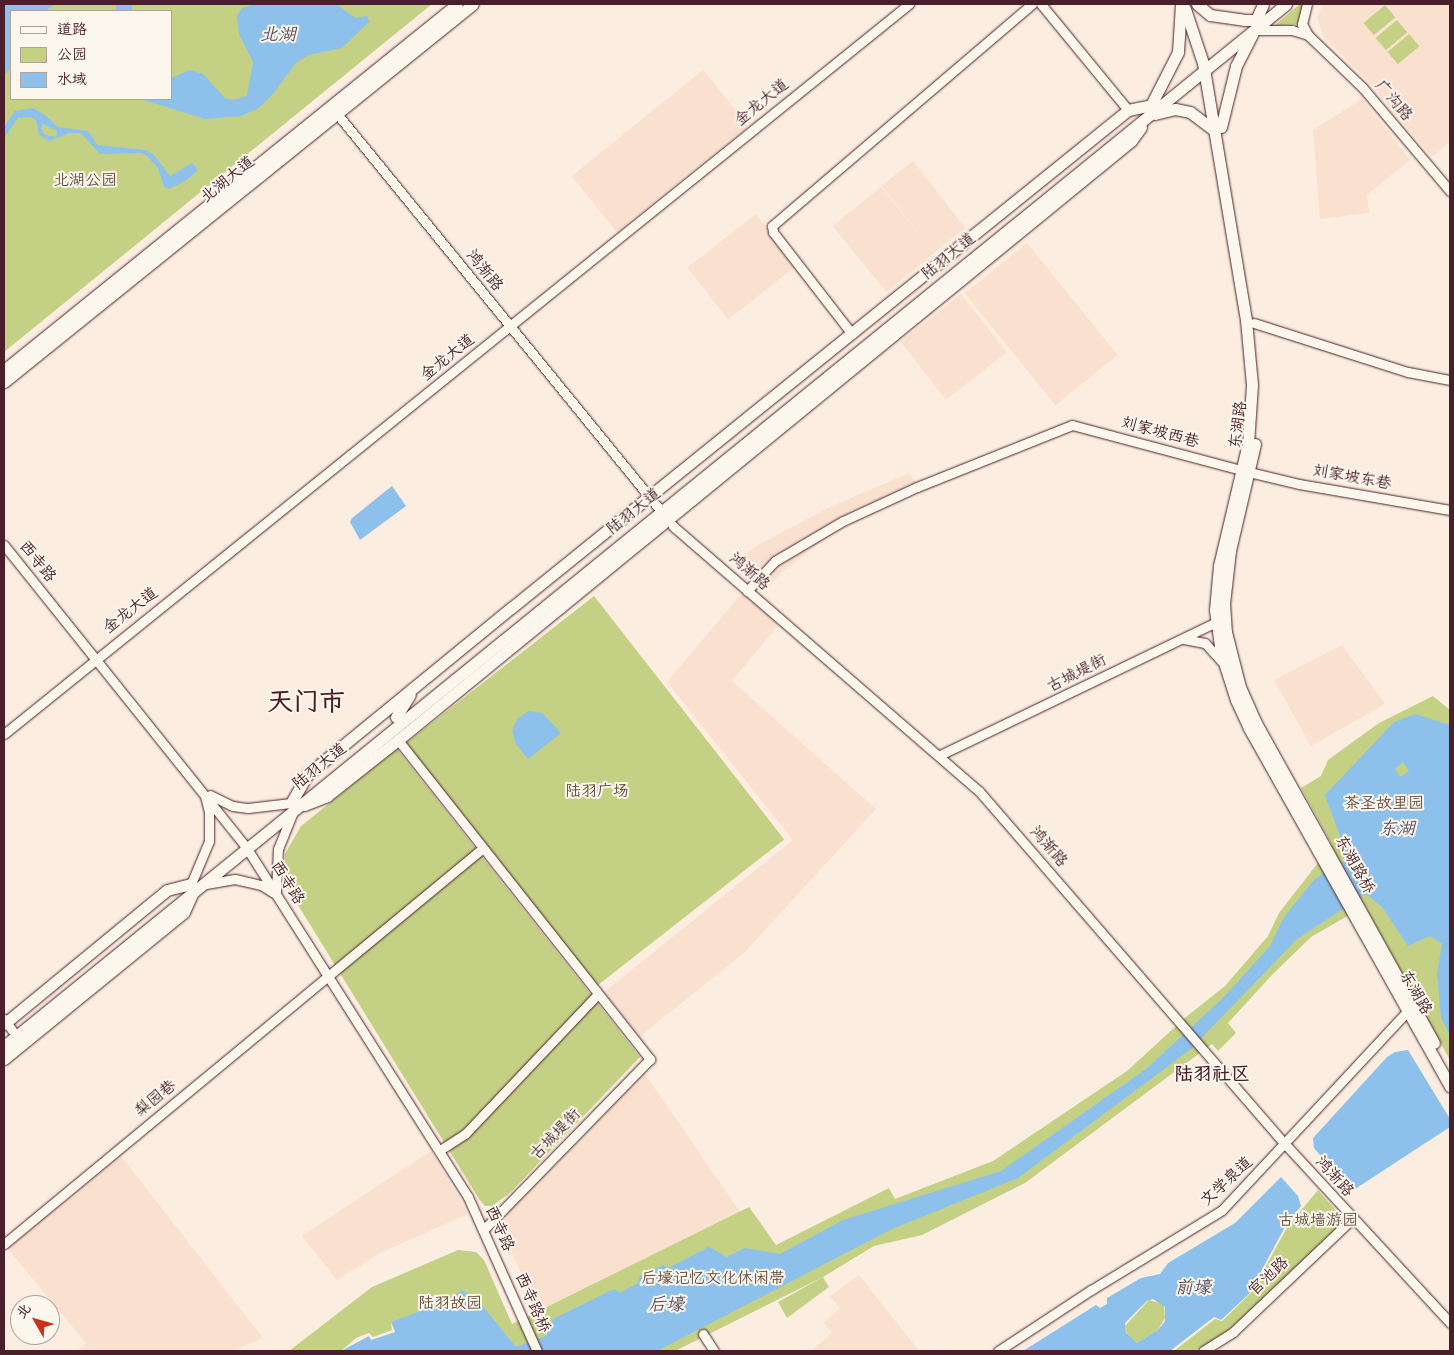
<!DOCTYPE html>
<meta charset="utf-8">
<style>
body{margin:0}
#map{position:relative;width:1454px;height:1355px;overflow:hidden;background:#fbeddf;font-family:Kalam,"LXGW WenKai TC",sans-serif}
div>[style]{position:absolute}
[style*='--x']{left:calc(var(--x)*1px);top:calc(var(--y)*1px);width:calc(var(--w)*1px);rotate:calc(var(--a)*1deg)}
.built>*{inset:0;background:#fae1cf;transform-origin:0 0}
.green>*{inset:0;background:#c4d185;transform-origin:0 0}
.water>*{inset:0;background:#8dc0ea;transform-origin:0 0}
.pier>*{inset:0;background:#fbeddf}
.roads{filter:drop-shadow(0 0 1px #4a1f2b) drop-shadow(0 0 1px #4a1f2b)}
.minor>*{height:9px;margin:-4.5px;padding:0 4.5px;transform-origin:4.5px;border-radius:4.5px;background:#fbf7ec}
.major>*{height:11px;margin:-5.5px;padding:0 5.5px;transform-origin:5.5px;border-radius:5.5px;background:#fbf7ec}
span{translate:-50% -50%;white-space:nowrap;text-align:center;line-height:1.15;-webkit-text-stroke:4px #fbf7ec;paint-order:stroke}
.street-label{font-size:16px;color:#4a1f2b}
.park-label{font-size:16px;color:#684c42}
.water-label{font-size:18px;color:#5e4f64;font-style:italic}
.quarter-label{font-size:19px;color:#4a1f2b;font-weight:700}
.town-label{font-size:26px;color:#4a1f2b;font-weight:700}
.frame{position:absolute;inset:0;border:5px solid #4a1f2b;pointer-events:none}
.legend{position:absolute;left:10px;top:10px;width:162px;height:90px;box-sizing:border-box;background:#fbf7ec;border:1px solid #b4a19f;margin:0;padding:6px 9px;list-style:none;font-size:15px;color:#4a1f2b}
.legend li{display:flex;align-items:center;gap:10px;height:25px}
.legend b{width:25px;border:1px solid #b4a19f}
.north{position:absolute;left:10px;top:1295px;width:50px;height:50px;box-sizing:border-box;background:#fbf7ec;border:1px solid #b4a19f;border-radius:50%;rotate:308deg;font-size:14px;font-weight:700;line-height:20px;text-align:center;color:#4a1f2b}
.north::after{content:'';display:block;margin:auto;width:18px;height:22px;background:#c8321e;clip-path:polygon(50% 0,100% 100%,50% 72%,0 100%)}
</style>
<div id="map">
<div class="built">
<div style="clip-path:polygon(1323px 4px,1450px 4px,1450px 142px,1432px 157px,1367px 80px,1323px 36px,1317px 17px)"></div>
<div style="left:703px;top:70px;width:72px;height:169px;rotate:51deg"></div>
<div style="clip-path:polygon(1362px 99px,1410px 160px,1367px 195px,1369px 213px,1320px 219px,1313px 130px)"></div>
<div style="left:913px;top:161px;width:85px;height:40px;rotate:52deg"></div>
<div style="left:881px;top:187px;width:85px;height:62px;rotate:51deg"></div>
<div style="left:756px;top:214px;width:66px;height:87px;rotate:52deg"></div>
<div style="left:1027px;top:243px;width:144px;height:80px;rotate:51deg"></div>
<div style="left:961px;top:294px;width:74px;height:77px;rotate:52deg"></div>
<div style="clip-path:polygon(909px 473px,921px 488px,843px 525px,781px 573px,767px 589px,737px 561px,760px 544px,830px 507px)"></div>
<div style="clip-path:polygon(743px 592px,780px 623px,732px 681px,876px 809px,744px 953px,638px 1038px,603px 993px,793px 840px,667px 682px)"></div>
<div style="clip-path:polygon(1342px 645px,1385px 704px,1311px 746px,1274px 680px)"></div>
<div style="clip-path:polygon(643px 1071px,740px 1212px,537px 1311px,502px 1230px,507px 1213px)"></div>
<div style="clip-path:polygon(431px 1151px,468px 1214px,380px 1253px,337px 1280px,302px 1236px)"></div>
<div style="clip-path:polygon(121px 1156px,263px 1338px,233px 1351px,77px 1351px,86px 1343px,7px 1248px)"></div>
<div style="clip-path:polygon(859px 1275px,919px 1351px,811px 1351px,832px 1333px,824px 1323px,840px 1308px,830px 1296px)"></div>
</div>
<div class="green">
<div style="clip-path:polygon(evenodd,4px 4px,432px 4px,4px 352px,4px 4px,11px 11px,171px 11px,171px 99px,11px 99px,11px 11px)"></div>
<div style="clip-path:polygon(1300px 4px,1303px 4px,1299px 24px,1274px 26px)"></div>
<div style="left:1385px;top:5px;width:16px;height:28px;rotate:50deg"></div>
<div style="left:1397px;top:20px;width:16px;height:28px;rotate:50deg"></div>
<div style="left:1409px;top:34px;width:16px;height:28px;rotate:50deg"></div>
<div style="left:594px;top:596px;width:309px;height:240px;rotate:52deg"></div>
<div style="clip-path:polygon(1433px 696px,1450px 710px,1450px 1060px,1365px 906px,1311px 937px,1271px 976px,1228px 1023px,1236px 1033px,1218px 1051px,1212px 1044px,1025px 1183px,922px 1235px,874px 1246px,823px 1277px,675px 1351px,289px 1351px,372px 1287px,458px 1250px,476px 1252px,484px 1260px,512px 1324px,749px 1207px,776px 1245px,889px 1188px,895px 1199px,993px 1161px,1127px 1071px,1186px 1017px,1225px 986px,1268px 936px,1279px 913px,1332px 845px,1301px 788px,1321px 776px,1328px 760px,1379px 723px)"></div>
<div style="clip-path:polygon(397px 749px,640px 1057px,510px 1193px,492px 1206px,485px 1206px,479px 1199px,285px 884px,285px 854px,301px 826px)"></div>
<div style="clip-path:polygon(1318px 1190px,1346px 1222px,1229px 1332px,1194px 1351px,1174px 1351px,1215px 1319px,1222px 1321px,1251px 1293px,1288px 1226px)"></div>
<div style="clip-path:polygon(823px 1277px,829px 1287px,787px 1318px,778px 1302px)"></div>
<div style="clip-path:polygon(1149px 1300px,1164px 1304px,1165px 1318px,1158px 1330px,1137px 1343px,1127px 1335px,1125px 1326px)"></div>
</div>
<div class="water">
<div style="clip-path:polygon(4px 4px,56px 4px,45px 11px,11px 11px,11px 68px,4px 75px)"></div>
<div style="left:116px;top:4px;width:16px;height:7px"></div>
<div style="clip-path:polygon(255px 4px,336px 4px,356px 18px,367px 16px,369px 22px,342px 48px,308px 55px,296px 63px,272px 95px,259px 108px,241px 116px,205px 119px,141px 99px,171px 99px,171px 78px,190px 70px,203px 74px,225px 98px,232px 100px,247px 96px,253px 62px,239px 34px,237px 16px,242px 8px)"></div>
<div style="clip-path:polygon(evenodd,33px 108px,45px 115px,58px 127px,88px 131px,97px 145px,146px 150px,154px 155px,170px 176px,192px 163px,198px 170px,187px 180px,169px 189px,164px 187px,158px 168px,147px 156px,141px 153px,100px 154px,81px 133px,69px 133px,49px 141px,39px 135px,36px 120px,31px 117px,18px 118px,4px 138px,4px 127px,15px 111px,33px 108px,43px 124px,57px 131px,56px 137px,45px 135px,41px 129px,43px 124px)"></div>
<div style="clip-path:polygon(392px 486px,406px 506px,360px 540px,350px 522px,352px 518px)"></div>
<div style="clip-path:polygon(529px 711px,542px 713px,561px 733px,528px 759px,516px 744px,512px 731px,517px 719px)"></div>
<div style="clip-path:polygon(evenodd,1415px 714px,1450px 725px,1450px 1035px,1441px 1018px,1437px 973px,1442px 944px,1430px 936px,1408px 946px,1382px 907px,1366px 894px,1297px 939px,1191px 1049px,1018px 1178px,892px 1229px,657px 1351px,343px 1351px,357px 1341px,369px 1336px,371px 1340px,395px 1331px,391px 1322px,421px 1311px,435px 1300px,440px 1306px,462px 1290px,481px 1304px,516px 1347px,546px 1336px,553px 1319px,614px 1289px,620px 1293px,638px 1283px,639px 1277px,663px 1265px,668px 1268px,709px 1247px,727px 1257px,745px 1248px,780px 1254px,843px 1220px,1001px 1171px,1146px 1069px,1222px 999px,1270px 946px,1284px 917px,1315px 879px,1348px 858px,1325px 795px,1394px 722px,1415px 714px,1403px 762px,1409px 771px,1400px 777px,1395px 769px,1403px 762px)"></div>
<div style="clip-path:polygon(1408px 1050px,1450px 1119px,1450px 1127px,1355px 1189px,1338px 1177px,1314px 1148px,1313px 1138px,1387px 1057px,1395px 1052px)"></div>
<div style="clip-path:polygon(evenodd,1281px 1177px,1298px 1196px,1301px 1206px,1286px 1225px,1249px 1294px,1221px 1320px,1214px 1317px,1170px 1351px,1023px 1351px,1096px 1305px,1100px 1308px,1107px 1304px,1107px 1298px,1141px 1278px,1160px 1274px,1168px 1263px,1235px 1223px,1281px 1177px,1153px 1299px,1165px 1307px,1165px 1321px,1158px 1330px,1137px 1343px,1126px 1333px,1125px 1323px,1147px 1301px,1153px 1299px)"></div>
</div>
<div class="pier">
<div style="clip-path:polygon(391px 1322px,395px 1332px,371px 1340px,369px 1336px,341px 1351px,356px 1338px,369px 1333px,373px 1337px,392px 1330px)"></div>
</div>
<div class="roads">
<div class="minor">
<div style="--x:1041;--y:4;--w:137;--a:50.6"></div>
<div style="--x:1307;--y:4;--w:21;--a:104"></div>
<div style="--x:1302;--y:24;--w:13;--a:61"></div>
<div style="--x:1308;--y:35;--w:76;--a:43.9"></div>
<div style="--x:1363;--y:88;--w:135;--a:49.8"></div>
<div style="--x:1254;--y:30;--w:38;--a:0"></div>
<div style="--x:1292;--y:30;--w:17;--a:17"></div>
<div style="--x:334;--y:110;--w:538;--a:50.81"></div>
<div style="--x:674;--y:527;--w:403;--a:40.9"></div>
<div style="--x:979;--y:791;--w:469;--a:49.1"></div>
<div style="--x:1286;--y:1145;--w:242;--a:47.3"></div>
<div style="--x:1254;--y:323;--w:162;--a:17.7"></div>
<div style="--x:1408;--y:372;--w:43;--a:10.8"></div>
<div style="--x:852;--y:334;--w:129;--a:-127.8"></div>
<div style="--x:773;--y:232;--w:6;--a:-99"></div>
<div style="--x:772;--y:226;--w:342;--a:-40.5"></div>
<div style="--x:1249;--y:472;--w:51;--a:13.5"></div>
<div style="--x:1299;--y:484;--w:153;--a:9.8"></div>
<div style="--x:4;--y:545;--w:387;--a:51.3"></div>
<div style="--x:246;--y:847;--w:414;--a:57.6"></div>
<div style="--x:468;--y:1197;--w:169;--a:65.9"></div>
<div style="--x:747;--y:591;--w:41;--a:-47"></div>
<div style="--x:775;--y:561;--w:79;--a:-30.5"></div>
<div style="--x:843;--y:521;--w:81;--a:-24.7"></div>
<div style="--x:917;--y:487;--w:167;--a:-21.8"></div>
<div style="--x:1072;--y:425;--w:175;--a:14.9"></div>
<div style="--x:1184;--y:639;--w:21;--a:11"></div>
<div style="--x:1205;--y:643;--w:25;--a:48"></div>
<div style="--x:4;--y:734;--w:1163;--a:-38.89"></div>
<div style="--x:398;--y:740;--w:407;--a:51.7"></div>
<div style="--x:650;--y:1059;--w:239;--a:134.3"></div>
<div style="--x:940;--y:755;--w:313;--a:-25.7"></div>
<div style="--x:210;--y:795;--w:25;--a:26"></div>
<div style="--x:233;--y:806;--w:15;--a:8"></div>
<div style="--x:248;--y:808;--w:43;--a:-6.6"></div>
<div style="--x:191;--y:884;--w:47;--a:-67.3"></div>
<div style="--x:209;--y:841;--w:29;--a:-90"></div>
<div style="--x:209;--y:812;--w:16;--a:-104"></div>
<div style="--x:206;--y:884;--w:29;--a:-10"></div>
<div style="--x:235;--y:879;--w:27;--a:13"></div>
<div style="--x:261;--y:885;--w:15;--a:32"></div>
<div style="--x:276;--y:891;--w:42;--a:-87.3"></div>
<div style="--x:278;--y:849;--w:40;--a:-68"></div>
<div style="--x:4;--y:1019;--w:14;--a:54"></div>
<div style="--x:440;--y:1150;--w:30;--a:-33"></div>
<div style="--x:465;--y:1134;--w:193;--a:-46.5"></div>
<div style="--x:4;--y:1244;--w:621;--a:-39.58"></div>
<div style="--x:703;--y:1334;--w:20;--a:57"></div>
<div style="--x:998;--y:1351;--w:111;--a:-33.3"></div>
<div style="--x:1091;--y:1290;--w:153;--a:-31.4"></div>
<div style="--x:1222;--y:1210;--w:277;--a:-47"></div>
<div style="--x:1203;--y:1351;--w:36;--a:-32"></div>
<div style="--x:1233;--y:1332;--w:164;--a:-43.5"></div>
</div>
<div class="major">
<div style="--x:1197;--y:4;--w:17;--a:40"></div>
<div style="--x:1210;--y:15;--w:34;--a:8"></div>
<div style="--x:1244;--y:20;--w:12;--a:0"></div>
<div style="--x:1256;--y:20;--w:17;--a:-66"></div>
<div style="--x:1185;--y:9;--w:57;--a:71.6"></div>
<div style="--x:1203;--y:63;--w:261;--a:80.5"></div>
<div style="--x:1246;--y:320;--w:65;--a:84.7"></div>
<div style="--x:1252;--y:385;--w:58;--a:93.9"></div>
<div style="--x:1248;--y:443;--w:126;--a:103.3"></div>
<div style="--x:1219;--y:566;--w:44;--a:95.2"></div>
<div style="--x:1215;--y:610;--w:43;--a:82.1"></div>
<div style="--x:1221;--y:653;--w:49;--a:72.3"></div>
<div style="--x:1236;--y:700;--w:31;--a:65"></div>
<div style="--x:1249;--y:728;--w:411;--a:60.7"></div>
<div style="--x:1155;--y:114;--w:21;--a:-14"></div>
<div style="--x:1175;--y:109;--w:15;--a:11"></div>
<div style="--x:1190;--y:112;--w:30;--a:37"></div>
<div style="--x:1221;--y:127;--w:63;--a:-76.2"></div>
<div style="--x:1236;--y:66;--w:36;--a:-63"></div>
<div style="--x:4;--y:370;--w:582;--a:-38.94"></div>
<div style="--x:4;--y:382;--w:602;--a:-38.87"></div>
<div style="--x:1255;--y:444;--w:110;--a:103.2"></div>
<div style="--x:1230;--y:551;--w:53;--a:96.5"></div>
<div style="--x:1224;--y:604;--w:28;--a:86"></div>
<div style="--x:1226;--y:632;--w:57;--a:75.7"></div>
<div style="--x:1240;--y:687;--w:39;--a:66"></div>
<div style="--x:1256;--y:723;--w:366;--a:60.9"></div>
<div style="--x:396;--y:717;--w:26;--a:-58"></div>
<div style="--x:291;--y:803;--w:34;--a:-60"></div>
<div style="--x:308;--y:774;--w:262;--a:-39.3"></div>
<div style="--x:511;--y:608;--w:793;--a:-38.91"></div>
<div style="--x:1128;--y:110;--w:24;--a:-12"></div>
<div style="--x:1151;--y:105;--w:59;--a:-63"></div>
<div style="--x:1178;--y:52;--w:48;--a:-86.4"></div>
<div style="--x:304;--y:805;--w:25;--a:-21"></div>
<div style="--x:327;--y:796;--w:90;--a:-38.3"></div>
<div style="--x:398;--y:740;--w:947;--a:-39.26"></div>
<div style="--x:1131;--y:141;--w:17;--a:-54"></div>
<div style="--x:4;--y:1024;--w:211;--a:-39.4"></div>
<div style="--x:167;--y:890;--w:25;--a:-14"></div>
<div style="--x:4;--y:1046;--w:1652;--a:-39.1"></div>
<div style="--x:4;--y:1059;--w:232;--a:-39.2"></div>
<div style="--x:184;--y:912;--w:22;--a:-66"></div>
</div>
</div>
<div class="street-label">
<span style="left:1393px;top:101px;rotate:49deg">广沟路</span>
<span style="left:762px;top:103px;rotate:-39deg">金龙大道</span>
<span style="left:228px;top:180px;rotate:-39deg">北湖大道</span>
<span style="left:949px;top:257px;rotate:-39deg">陆羽大道</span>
<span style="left:484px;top:271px;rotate:51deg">鸿渐路</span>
<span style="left:448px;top:358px;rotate:-39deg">金龙大道</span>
<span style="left:1239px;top:425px;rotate:-83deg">东湖路</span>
<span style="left:1160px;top:433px;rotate:15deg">刘家坡西巷</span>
<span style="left:1352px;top:478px;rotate:10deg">刘家坡东巷</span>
<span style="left:634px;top:512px;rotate:-39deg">陆羽大道</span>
<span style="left:37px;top:562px;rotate:51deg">西寺路</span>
<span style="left:749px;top:572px;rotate:41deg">鸿渐路</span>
<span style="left:131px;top:611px;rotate:-38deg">金龙大道</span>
<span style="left:1077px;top:674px;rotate:-27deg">古城堤街</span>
<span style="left:320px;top:767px;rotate:-39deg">陆羽大道</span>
<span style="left:1048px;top:847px;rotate:49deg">鸿渐路</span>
<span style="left:1354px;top:865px;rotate:61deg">东湖路桥</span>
<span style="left:287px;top:883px;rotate:58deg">西寺路</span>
<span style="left:1415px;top:993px;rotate:60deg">东湖路</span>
<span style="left:156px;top:1099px;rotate:-39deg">梨园巷</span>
<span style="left:556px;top:1135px;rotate:-46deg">古城堤街</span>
<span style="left:1334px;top:1177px;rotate:48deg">鸿渐路</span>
<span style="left:1227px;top:1182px;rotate:-43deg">文学泉道</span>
<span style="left:499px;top:1229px;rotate:66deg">西寺路</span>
<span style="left:1269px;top:1277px;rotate:-43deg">官池路</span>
<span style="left:532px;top:1303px;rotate:66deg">西寺路桥</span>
</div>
<div class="park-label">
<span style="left:85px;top:181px">北湖公园</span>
<span style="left:597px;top:792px">陆羽广场</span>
<span style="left:1384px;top:804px">茶圣故里园</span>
<span style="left:1318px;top:1221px">古城墙游园</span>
<span style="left:713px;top:1279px">后壕记忆文化休闲带</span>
<span style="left:450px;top:1304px">陆羽故园</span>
</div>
<div class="water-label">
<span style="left:278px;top:36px">北湖</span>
<span style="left:1397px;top:830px">东湖</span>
<span style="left:1193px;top:1289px">前壕</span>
<span style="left:666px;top:1306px">后壕</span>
</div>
<div class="quarter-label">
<span style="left:1212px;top:1076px">陆羽社区</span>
</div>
<div class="town-label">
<span style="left:306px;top:704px">天门市</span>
</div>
<div class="frame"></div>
<ul class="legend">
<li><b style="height:6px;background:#fbf7ec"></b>道路</li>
<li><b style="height:14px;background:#c4d185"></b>公园</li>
<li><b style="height:14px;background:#8dc0ea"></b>水域</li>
</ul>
<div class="north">北</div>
</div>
